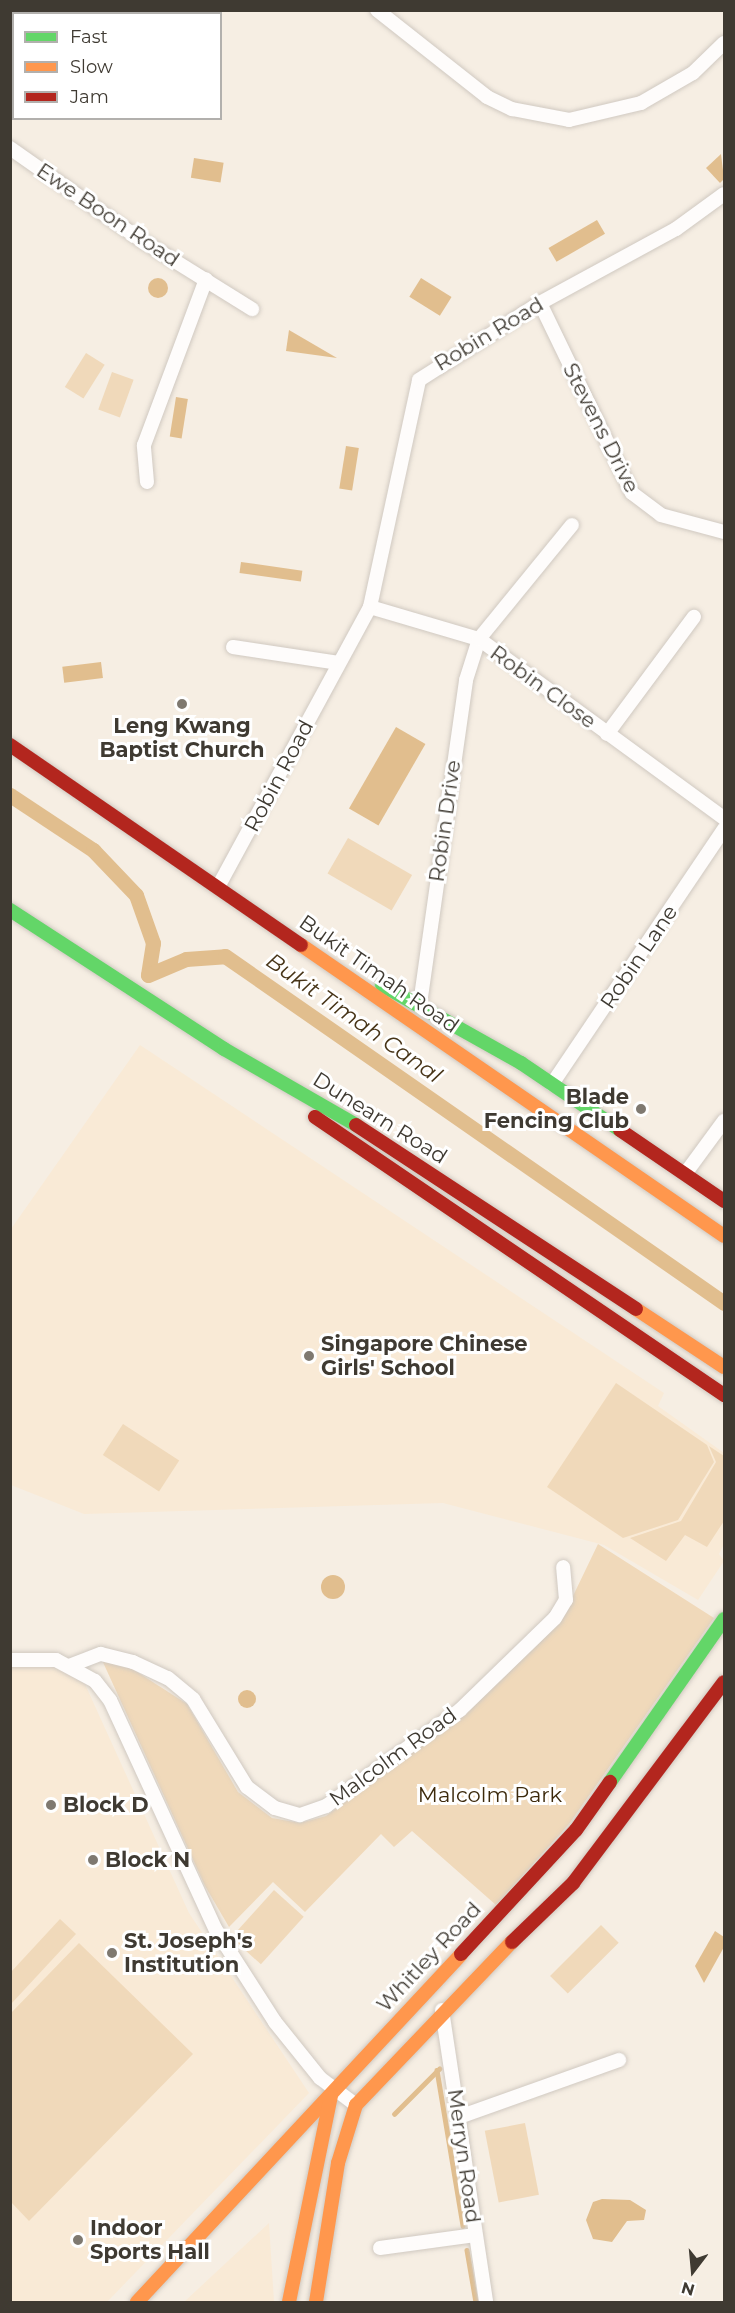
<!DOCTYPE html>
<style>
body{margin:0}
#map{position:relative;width:735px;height:2313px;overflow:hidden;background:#f6eee3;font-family:Montserrat,sans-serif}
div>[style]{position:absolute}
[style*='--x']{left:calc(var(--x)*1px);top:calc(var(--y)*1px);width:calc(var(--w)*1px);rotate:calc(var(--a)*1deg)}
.built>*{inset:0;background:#f9ead6}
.green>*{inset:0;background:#f0d9ba;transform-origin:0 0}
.water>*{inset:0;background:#e1be8e;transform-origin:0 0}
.round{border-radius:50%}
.stream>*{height:4.5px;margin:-2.25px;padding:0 2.25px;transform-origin:2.25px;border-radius:2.25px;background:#e1be8e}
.canal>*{height:15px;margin:-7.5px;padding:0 7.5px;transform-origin:7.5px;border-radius:7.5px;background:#e1be8e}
.roads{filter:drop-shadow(0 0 2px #d0c9c1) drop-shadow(0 0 2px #d0c9c1)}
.street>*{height:14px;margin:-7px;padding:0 7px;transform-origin:7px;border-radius:7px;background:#fefcfb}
.fast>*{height:14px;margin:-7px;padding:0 7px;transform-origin:7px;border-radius:7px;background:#63d668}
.slow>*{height:14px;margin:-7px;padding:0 7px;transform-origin:7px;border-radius:7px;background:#ff974d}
.jam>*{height:14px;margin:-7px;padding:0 7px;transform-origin:7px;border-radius:7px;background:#b3261e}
.dots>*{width:16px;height:16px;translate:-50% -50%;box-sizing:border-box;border:3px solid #fff;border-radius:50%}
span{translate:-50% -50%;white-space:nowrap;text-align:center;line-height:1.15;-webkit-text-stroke:6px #fff;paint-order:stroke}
.street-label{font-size:21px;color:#3f3a32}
.poi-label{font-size:21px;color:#3f3a32;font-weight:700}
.right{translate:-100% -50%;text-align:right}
.left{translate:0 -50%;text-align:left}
.park-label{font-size:21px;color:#3c290b}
.water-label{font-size:22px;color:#473417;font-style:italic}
.frame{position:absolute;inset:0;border:12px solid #3f3a32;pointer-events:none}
.legend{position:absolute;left:12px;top:12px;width:210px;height:108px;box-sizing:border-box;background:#fff;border:2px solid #b2b0ad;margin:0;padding:8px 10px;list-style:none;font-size:18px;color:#3f3a32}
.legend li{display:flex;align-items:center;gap:12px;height:30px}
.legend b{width:30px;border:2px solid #b2b0ad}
.north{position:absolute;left:663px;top:2241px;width:60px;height:60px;-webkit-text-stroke:4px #fff;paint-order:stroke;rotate:196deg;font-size:16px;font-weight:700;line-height:24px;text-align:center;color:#3f3a32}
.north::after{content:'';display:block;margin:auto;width:21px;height:27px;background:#3f3a32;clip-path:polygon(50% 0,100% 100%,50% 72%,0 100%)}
</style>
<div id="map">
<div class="built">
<div style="clip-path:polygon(140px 1045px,664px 1393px,658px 1406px,724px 1453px,724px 1544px,719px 1554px,724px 1561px,698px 1600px,604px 1545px,443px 1503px,84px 1514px,11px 1485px,11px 1229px)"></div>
<div style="clip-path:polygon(31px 1656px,79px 1671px,189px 1913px,309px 2093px,107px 2302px,11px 2302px,10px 1660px)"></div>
<div style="clip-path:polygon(269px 2223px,274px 2302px,184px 2302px)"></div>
</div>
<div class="green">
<div style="left:86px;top:353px;width:22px;height:40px;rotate:32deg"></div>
<div style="left:112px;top:372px;width:23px;height:40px;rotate:20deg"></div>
<div style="left:348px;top:838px;width:74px;height:41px;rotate:30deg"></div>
<div style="clip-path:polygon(616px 1383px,707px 1445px,714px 1462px,678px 1520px,623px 1538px,547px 1487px)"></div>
<div style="left:123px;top:1424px;width:67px;height:37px;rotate:33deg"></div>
<div style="clip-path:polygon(709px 1446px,724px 1456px,724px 1521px,707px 1547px,685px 1535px,666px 1561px,630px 1538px,681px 1521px,716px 1462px)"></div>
<div style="clip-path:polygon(598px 1544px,714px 1618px,569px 1824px,496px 1905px,412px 1831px,394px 1847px,381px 1834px,305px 1912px,273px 1882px,229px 1927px,205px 1886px,102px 1660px,131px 1668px,187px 1704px,238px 1792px,272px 1818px,300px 1823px,326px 1816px,464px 1715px,560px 1623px)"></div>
<div style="left:274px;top:1890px;width:40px;height:64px;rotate:42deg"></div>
<div style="clip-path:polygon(60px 1919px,76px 1934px,11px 2004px,11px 1972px)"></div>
<div style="left:601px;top:1925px;width:25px;height:72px;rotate:45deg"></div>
<div style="clip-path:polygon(79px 1943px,193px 2054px,29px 2221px,11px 2202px,11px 2013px)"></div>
<div style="left:525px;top:2123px;width:73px;height:41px;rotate:79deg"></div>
</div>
<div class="water">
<div style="clip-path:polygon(721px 154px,724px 179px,720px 183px,706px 168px)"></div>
<div style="left:194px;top:158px;width:30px;height:20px;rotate:9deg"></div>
<div style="left:597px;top:220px;width:16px;height:56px;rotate:60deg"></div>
<div style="left:421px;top:278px;width:36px;height:22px;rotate:32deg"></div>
<div class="round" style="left:148px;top:278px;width:20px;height:20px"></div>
<div style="clip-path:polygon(289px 330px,337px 358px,286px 351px)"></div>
<div style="left:176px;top:397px;width:12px;height:40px;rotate:9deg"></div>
<div style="left:346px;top:446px;width:13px;height:43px;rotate:9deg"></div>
<div style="left:241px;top:562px;width:62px;height:11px;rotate:8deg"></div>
<div style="left:101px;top:662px;width:16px;height:39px;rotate:83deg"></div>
<div style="left:396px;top:727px;width:34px;height:94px;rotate:30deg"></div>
<div class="round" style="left:321px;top:1575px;width:24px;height:24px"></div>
<div class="round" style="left:238px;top:1690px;width:18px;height:18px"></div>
<div style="clip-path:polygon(715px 1931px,724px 1937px,724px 1947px,704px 1983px,695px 1966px)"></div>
<div style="clip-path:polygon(602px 2199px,630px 2200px,646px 2210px,644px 2220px,627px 2221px,612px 2242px,593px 2239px,586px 2220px,593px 2202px)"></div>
</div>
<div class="stream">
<div style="--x:437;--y:2070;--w:158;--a:80.5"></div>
<div style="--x:394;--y:2114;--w:64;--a:-45"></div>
<div style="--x:467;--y:2250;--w:53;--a:80.2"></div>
</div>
<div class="canal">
<div style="--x:10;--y:795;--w:100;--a:33.5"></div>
<div style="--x:93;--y:850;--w:62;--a:46.3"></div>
<div style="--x:136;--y:895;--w:51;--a:70.5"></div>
<div style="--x:153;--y:943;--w:32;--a:99"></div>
<div style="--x:148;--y:975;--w:41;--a:-22.8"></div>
<div style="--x:186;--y:959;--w:39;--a:-4"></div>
<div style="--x:225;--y:956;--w:608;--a:34.81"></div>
</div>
<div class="roads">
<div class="street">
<div style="--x:377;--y:10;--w:140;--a:38.3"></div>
<div style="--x:487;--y:97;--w:28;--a:26"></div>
<div style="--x:512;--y:109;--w:58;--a:10.9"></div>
<div style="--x:569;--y:120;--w:74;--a:-13.3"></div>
<div style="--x:641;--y:103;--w:60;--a:-30"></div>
<div style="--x:693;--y:73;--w:43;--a:-44.1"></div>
<div style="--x:10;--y:148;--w:160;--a:35.1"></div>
<div style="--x:141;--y:240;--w:131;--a:31.9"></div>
<div style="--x:540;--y:303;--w:211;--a:64.2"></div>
<div style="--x:632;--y:493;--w:36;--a:37"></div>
<div style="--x:661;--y:515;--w:65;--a:15.1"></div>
<div style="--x:147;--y:482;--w:37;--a:-95"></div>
<div style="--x:144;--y:445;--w:177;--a:-69.5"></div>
<div style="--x:370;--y:607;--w:114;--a:16.4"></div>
<div style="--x:479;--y:639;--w:303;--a:36.2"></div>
<div style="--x:233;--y:647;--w:107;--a:8.6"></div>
<div style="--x:607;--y:734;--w:146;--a:-53.4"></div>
<div style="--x:218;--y:887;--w:319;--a:-61.5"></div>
<div style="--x:370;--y:607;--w:232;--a:-77.8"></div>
<div style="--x:419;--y:380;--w:143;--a:-32.5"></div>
<div style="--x:540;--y:303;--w:155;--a:-28.6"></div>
<div style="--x:676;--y:229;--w:59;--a:-36.1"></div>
<div style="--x:420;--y:1004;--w:327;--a:-81.9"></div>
<div style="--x:466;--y:680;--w:43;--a:-72.4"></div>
<div style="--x:479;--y:639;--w:147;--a:-50.8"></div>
<div style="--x:552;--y:1084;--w:308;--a:-56"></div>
<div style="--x:685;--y:1174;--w:66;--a:-53.7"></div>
<div style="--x:10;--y:1660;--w:46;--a:0"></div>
<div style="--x:56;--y:1660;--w:44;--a:28.3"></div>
<div style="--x:95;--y:1681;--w:24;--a:52"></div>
<div style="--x:110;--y:1700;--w:253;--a:65.3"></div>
<div style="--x:216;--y:1930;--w:109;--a:57.3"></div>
<div style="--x:275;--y:2022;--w:72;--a:51.2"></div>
<div style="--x:320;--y:2078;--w:45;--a:36.9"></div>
<div style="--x:69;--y:1666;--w:34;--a:-21"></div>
<div style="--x:101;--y:1654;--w:33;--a:14"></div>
<div style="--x:133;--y:1662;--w:38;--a:25"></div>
<div style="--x:168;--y:1678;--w:33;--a:40"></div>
<div style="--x:193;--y:1699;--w:103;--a:58.5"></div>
<div style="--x:247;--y:1787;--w:35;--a:37"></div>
<div style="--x:275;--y:1808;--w:26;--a:16"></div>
<div style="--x:300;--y:1815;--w:28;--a:-19"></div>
<div style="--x:326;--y:1806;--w:165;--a:-35.6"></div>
<div style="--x:460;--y:1710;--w:132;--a:-44.1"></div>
<div style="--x:555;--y:1618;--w:21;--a:-59"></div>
<div style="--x:566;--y:1600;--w:33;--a:-95"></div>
<div style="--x:442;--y:2010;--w:295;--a:81.4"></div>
<div style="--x:459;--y:2117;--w:170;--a:-19.6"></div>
<div style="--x:380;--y:2248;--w:96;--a:-7.8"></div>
</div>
<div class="fast">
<div style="--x:10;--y:910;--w:255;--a:33"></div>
<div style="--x:224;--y:1049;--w:152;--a:29.9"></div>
<div style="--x:382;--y:985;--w:159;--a:29.3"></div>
<div style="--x:521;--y:1063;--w:120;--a:34.1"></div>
<div style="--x:610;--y:1782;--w:199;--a:-55"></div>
</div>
<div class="slow">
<div style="--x:301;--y:945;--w:513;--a:34.53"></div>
<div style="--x:636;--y:1309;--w:105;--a:33.4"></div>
<div style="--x:137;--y:2302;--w:475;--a:-47"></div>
<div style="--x:289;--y:2302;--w:211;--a:-78.5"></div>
<div style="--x:316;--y:2302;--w:141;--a:-81"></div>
<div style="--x:338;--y:2163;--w:61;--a:-72.8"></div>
<div style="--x:356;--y:2105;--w:226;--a:-46.3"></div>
</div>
<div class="jam">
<div style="--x:10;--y:745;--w:353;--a:34.5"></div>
<div style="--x:315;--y:1117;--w:495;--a:34.2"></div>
<div style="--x:356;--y:1125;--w:335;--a:33.3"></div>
<div style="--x:620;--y:1130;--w:126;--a:34.3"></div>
<div style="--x:512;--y:1942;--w:85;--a:-44"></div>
<div style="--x:573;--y:1883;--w:251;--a:-53.1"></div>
<div style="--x:461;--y:1954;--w:169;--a:-47.2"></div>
<div style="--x:576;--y:1830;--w:59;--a:-54.7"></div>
</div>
</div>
<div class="dots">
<div style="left:182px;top:704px;background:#7f7970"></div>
<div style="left:641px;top:1109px;background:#7f7970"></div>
<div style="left:309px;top:1356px;background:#7f7970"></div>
<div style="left:51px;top:1805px;background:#7f7970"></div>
<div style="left:93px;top:1860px;background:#7f7970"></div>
<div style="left:112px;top:1953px;background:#7f7970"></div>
<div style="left:78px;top:2240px;background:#7f7970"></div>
</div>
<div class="street-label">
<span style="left:108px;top:215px;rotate:34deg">Ewe Boon Road</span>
<span style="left:489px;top:334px;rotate:-31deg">Robin Road</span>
<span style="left:601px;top:428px;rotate:63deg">Stevens Drive</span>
<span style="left:543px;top:687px;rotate:36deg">Robin Close</span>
<span style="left:279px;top:776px;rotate:-62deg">Robin Road</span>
<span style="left:445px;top:821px;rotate:-82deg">Robin Drive</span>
<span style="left:639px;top:957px;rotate:-56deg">Robin Lane</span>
<span style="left:379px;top:974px;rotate:35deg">Bukit Timah Road</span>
<span style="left:380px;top:1118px;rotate:32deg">Dunearn Road</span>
<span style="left:393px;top:1757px;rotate:-36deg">Malcolm Road</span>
<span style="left:429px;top:1957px;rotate:-47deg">Whitley Road</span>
<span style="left:464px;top:2156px;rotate:82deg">Merryn Road</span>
</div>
<div class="poi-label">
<span style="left:182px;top:738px">Leng Kwang<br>Baptist Church</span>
<span class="right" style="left:629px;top:1109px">Blade<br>Fencing Club</span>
<span class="left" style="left:321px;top:1356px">Singapore Chinese<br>Girls' School</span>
<span class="left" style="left:63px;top:1805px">Block D</span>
<span class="left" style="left:105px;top:1860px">Block N</span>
<span class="left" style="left:124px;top:1953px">St. Joseph's<br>Institution</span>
<span class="left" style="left:90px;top:2240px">Indoor<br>Sports Hall</span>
</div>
<div class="park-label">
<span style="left:490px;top:1795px">Malcolm Park</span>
</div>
<div class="water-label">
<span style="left:354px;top:1018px;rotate:35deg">Bukit Timah Canal</span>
</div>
<div class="frame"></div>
<ul class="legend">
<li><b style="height:8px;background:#63d668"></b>Fast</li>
<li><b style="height:8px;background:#ff974d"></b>Slow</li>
<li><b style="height:8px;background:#b3261e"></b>Jam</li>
</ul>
<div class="north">N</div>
</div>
